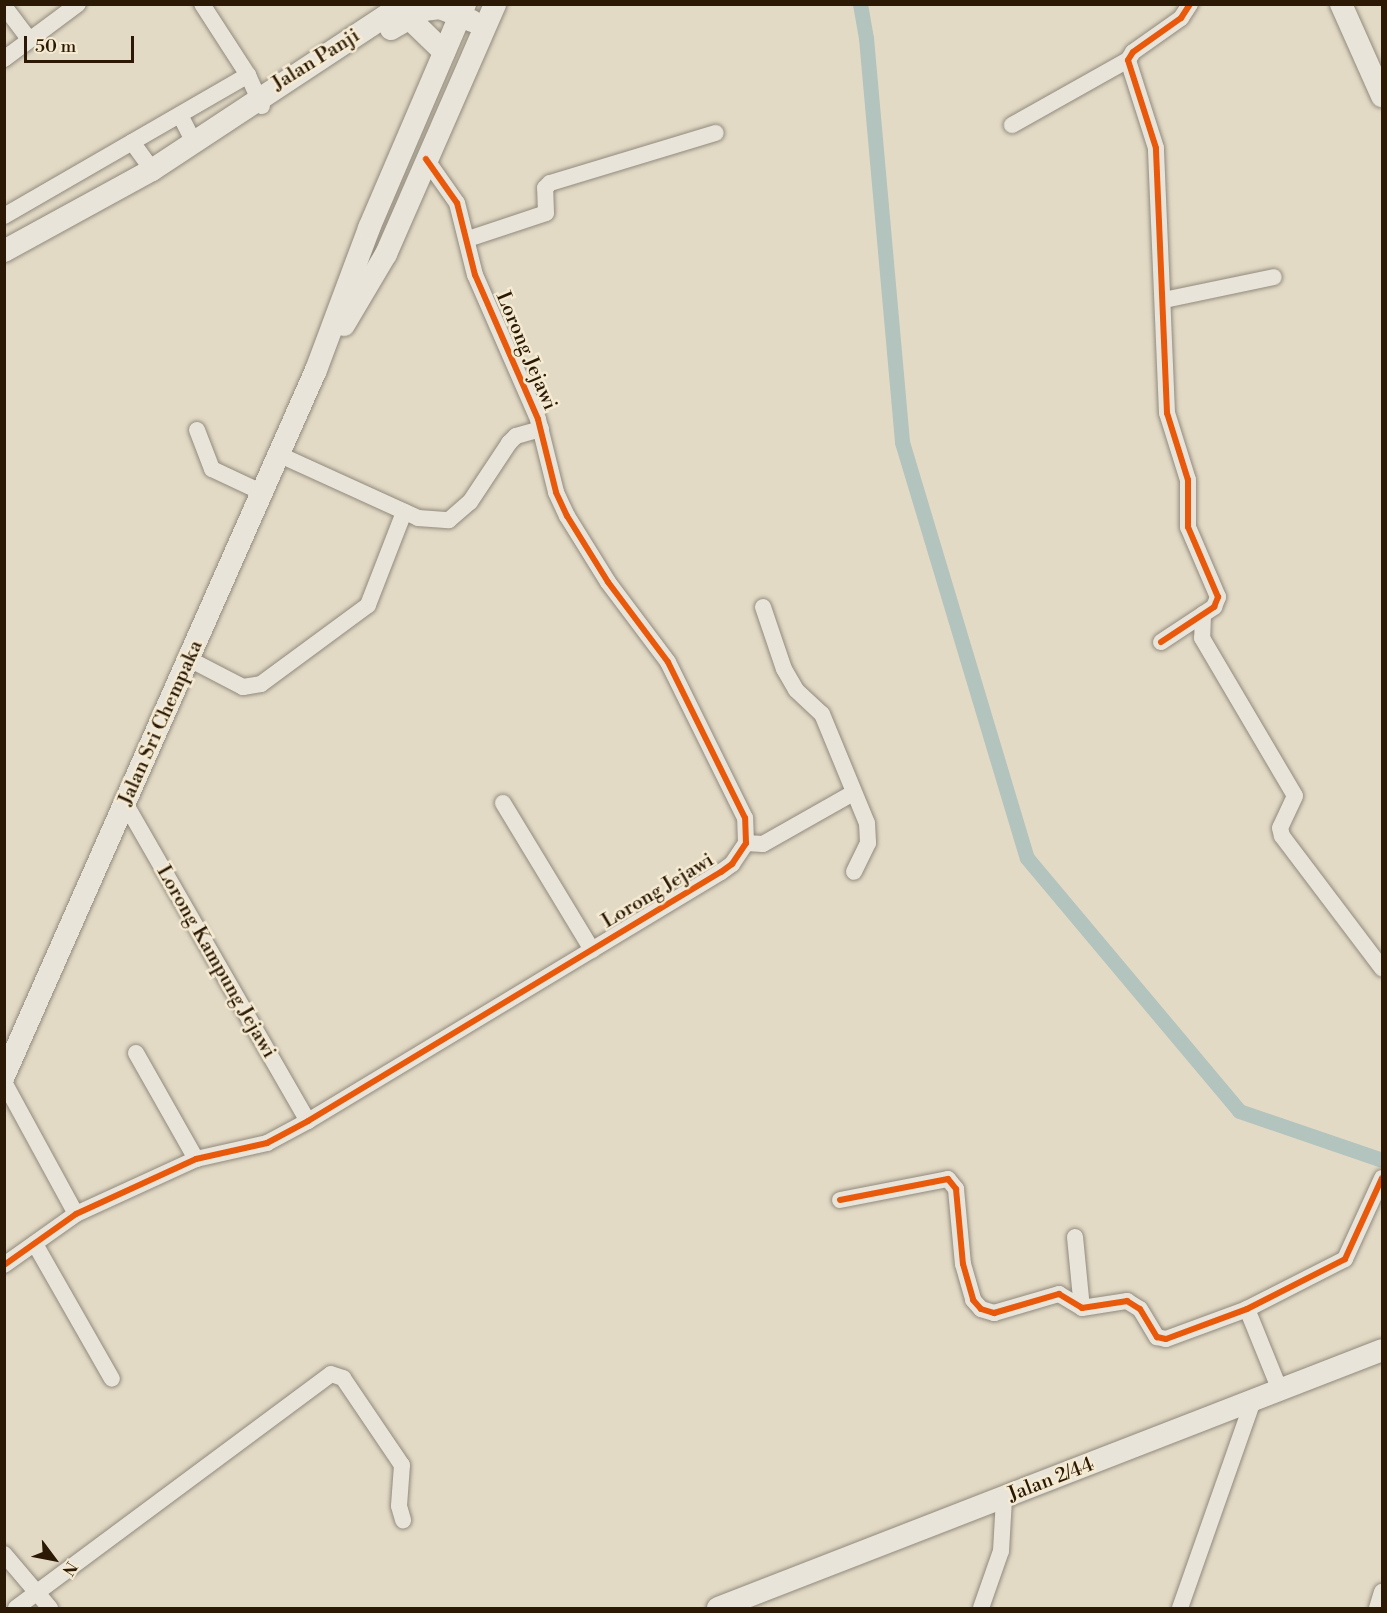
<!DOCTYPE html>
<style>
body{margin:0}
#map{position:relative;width:1387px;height:1613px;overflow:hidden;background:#e3dac6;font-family:"Libre Bodoni",serif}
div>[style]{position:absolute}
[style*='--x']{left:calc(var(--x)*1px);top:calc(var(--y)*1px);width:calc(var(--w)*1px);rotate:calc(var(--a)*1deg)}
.canal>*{height:15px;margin:-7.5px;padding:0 7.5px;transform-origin:7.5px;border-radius:7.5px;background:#b3c3be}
.roads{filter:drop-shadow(0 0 2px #918a7c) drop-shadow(0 0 2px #918a7c)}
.street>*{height:16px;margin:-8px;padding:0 8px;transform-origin:8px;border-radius:8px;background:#e9e4da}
.secondary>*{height:22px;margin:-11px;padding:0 11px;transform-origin:11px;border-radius:11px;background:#e9e4da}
.cycleway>*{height:6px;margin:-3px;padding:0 3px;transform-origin:3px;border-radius:3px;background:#e8590c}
span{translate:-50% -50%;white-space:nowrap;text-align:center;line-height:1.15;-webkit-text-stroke:5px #f5ead2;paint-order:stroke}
.street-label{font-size:20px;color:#2b1905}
.frame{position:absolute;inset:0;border:6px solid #2b1905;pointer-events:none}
.north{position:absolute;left:24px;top:1529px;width:60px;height:60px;-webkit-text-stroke:4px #f5ead2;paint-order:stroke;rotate:122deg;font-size:16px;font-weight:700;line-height:24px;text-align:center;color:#2b1905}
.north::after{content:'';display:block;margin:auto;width:21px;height:27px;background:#2b1905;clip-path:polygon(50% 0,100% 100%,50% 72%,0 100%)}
.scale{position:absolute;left:24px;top:36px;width:110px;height:27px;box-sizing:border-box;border:3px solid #2b1905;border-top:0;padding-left:8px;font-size:18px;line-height:21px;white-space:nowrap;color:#2b1905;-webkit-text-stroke:4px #f5ead2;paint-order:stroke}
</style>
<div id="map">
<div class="canal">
<div style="--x:860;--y:4;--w:35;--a:80"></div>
<div style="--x:866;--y:38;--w:406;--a:84.9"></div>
<div style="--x:902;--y:442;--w:434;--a:73.3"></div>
<div style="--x:1027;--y:858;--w:330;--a:50"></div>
<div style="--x:1239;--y:1111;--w:151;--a:18.9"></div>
</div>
<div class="roads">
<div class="street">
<div style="--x:202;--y:4;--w:85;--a:57.1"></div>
<div style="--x:248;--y:75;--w:34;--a:66"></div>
<div style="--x:4;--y:6;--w:41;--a:52.9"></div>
<div style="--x:4;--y:59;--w:92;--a:-36.6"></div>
<div style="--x:180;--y:115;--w:31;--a:63"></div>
<div style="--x:1012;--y:125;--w:133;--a:-29.3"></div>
<div style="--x:132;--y:142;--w:34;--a:54"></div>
<div style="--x:4;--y:216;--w:282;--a:-30"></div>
<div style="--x:468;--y:239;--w:82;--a:-18.4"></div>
<div style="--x:546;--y:213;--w:25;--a:-92"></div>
<div style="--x:545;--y:188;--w:7;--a:-45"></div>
<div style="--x:550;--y:183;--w:173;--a:-16.8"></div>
<div style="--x:1164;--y:300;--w:112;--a:-11.8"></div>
<div style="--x:197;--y:430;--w:42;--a:69"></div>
<div style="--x:212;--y:469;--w:56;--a:25.2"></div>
<div style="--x:280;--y:455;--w:152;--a:24.5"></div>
<div style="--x:418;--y:518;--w:31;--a:4"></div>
<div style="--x:449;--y:520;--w:28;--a:-41"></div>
<div style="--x:470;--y:502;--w:71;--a:-56.5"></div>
<div style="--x:509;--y:443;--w:10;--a:-45"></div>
<div style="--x:516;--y:436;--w:26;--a:-16"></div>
<div style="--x:763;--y:607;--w:65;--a:71.3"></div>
<div style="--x:784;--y:669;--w:24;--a:60"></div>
<div style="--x:796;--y:690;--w:35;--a:43"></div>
<div style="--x:822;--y:714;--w:118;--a:67.6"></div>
<div style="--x:867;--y:823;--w:20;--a:87"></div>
<div style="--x:868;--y:843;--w:32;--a:116"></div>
<div style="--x:1203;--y:614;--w:24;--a:92"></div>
<div style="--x:1202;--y:638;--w:183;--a:59.5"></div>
<div style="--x:1295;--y:796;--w:35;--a:115"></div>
<div style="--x:1280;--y:828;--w:8;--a:76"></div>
<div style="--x:1282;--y:836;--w:166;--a:52.9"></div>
<div style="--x:1161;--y:642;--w:64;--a:-33.4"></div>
<div style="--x:1214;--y:607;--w:11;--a:-68"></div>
<div style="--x:1218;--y:597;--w:76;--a:-113.2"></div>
<div style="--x:1188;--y:527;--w:47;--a:-90"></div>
<div style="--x:1188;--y:480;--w:70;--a:-107.4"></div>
<div style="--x:1167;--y:413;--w:265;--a:-92.4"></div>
<div style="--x:1156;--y:148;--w:92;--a:-107.7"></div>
<div style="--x:1128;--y:60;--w:9;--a:-58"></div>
<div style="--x:1133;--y:52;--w:59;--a:-35.3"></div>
<div style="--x:1181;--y:18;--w:17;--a:-57"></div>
<div style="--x:189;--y:659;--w:61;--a:27.4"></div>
<div style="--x:243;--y:687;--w:18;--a:-9"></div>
<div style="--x:261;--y:684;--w:133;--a:-36.4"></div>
<div style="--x:368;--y:605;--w:100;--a:-68.8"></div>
<div style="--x:125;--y:803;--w:367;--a:60.1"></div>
<div style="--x:503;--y:803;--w:172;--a:58.8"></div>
<div style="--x:746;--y:843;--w:17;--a:3"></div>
<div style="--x:763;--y:844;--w:103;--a:-29.5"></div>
<div style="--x:136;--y:1053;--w:122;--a:60.5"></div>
<div style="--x:4;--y:1082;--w:150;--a:61.4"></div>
<div style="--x:840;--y:1200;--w:110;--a:-11"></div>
<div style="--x:948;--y:1179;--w:13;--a:51"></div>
<div style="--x:956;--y:1189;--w:75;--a:84.7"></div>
<div style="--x:963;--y:1264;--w:37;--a:74"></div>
<div style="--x:973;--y:1300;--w:12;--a:48"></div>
<div style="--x:981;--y:1309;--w:14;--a:17"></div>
<div style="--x:994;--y:1313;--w:68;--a:-16.3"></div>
<div style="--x:1059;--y:1294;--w:27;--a:31"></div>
<div style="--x:1082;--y:1308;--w:46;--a:-8.8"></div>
<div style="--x:1127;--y:1301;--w:15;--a:32"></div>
<div style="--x:1140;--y:1309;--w:33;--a:59"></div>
<div style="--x:1157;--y:1337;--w:9;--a:13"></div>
<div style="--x:1166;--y:1339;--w:86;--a:-20.3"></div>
<div style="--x:1247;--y:1309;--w:110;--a:-27"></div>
<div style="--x:1345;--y:1259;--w:89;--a:-65.4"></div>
<div style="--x:1075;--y:1237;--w:71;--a:84.4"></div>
<div style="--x:35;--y:1244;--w:155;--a:60.3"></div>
<div style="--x:4;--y:1265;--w:88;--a:-35.3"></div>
<div style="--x:76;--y:1214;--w:132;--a:-24.6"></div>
<div style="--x:196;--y:1159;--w:73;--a:-12.7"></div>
<div style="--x:267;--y:1143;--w:47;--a:-28.2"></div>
<div style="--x:308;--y:1121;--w:482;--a:-31.1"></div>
<div style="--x:721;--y:872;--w:14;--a:-36"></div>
<div style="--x:732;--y:864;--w:25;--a:-56"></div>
<div style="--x:746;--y:843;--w:25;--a:-92"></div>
<div style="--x:745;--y:818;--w:174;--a:-116.3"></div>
<div style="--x:668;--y:662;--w:100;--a:-126.9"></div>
<div style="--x:608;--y:582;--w:78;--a:-121.8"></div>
<div style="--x:567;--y:516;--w:26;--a:-115"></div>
<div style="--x:556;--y:492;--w:75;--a:-103.9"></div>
<div style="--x:538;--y:419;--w:157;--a:-113.6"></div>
<div style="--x:475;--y:275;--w:74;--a:-104"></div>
<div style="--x:457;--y:203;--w:54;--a:-125.2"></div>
<div style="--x:1247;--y:1309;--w:85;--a:67.9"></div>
<div style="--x:4;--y:1554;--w:71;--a:49.6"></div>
<div style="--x:16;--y:1608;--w:392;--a:-36.6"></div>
<div style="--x:331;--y:1374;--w:13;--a:18"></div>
<div style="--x:343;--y:1378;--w:105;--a:55.9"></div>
<div style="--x:402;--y:1465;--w:41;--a:94.2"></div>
<div style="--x:399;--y:1506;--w:15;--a:74"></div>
<div style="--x:981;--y:1608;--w:60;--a:-70.7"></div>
<div style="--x:1001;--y:1551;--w:52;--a:-86.7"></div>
<div style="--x:1180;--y:1608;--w:219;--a:-70.6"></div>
<div style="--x:1377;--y:1608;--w:17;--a:-73"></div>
</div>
<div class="secondary">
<div style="--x:1341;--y:4;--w:101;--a:66"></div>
<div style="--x:409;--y:18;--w:49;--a:44.2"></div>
<div style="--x:391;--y:29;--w:38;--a:-30"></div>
<div style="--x:424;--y:10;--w:16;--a:-7"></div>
<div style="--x:440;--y:8;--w:35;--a:22"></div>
<div style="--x:4;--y:251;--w:169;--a:-28.7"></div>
<div style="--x:152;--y:170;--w:302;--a:-33.4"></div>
<div style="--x:344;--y:325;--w:82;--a:-59.4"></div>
<div style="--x:386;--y:254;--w:273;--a:-66.4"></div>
<div style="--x:4;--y:1076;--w:772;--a:-66.16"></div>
<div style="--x:316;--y:370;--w:152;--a:-69.5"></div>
<div style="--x:369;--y:228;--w:244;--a:-66.8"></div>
<div style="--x:718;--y:1608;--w:712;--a:-21.23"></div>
</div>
</div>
<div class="cycleway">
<div style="--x:1161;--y:642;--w:64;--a:-33.4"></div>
<div style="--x:1214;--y:607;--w:11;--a:-68"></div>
<div style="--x:1218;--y:597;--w:76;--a:-113.2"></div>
<div style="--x:1188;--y:527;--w:47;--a:-90"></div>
<div style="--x:1188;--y:480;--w:70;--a:-107.4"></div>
<div style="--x:1167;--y:413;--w:265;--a:-92.4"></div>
<div style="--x:1156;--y:148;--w:92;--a:-107.7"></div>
<div style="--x:1128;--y:60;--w:9;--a:-58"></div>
<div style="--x:1133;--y:52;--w:59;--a:-35.3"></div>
<div style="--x:1181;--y:18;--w:17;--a:-57"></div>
<div style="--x:840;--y:1200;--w:110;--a:-11"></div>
<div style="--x:948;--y:1179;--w:13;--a:51"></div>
<div style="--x:956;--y:1189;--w:75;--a:84.7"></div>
<div style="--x:963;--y:1264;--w:37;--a:74"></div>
<div style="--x:973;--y:1300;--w:12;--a:48"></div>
<div style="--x:981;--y:1309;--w:14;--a:17"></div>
<div style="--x:994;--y:1313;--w:68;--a:-16.3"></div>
<div style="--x:1059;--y:1294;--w:27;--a:31"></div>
<div style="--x:1082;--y:1308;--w:46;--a:-8.8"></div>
<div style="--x:1127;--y:1301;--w:15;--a:32"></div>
<div style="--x:1140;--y:1309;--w:33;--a:59"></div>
<div style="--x:1157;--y:1337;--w:9;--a:13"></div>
<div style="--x:1166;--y:1339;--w:86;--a:-20.3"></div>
<div style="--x:1247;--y:1309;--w:110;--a:-27"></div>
<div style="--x:1345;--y:1259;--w:89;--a:-65.4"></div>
<div style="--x:4;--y:1265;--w:88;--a:-35.3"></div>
<div style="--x:76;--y:1214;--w:132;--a:-24.6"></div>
<div style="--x:196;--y:1159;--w:73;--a:-12.7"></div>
<div style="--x:267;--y:1143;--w:47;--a:-28.2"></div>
<div style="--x:308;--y:1121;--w:482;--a:-31.1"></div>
<div style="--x:721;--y:872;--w:14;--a:-36"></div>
<div style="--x:732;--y:864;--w:25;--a:-56"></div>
<div style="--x:746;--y:843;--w:25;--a:-92"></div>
<div style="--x:745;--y:818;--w:174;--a:-116.3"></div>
<div style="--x:668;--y:662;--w:100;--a:-126.9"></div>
<div style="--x:608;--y:582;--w:78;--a:-121.8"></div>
<div style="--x:567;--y:516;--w:26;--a:-115"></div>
<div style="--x:556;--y:492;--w:75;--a:-103.9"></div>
<div style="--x:538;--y:419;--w:157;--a:-113.6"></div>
<div style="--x:475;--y:275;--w:74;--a:-104"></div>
<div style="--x:457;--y:203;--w:54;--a:-125.2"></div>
</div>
<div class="street-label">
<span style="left:316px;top:60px;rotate:-32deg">Jalan Panji</span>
<span style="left:526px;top:351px;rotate:67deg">Lorong Jejawi</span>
<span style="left:161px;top:723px;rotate:-66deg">Jalan Sri Chempaka</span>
<span style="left:658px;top:891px;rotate:-31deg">Lorong Jejawi</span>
<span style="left:216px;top:962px;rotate:60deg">Lorong Kampung Jejawi</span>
<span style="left:1051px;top:1480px;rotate:-21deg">Jalan 2/44</span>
</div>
<div class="frame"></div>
<div class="north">N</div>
<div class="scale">50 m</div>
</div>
